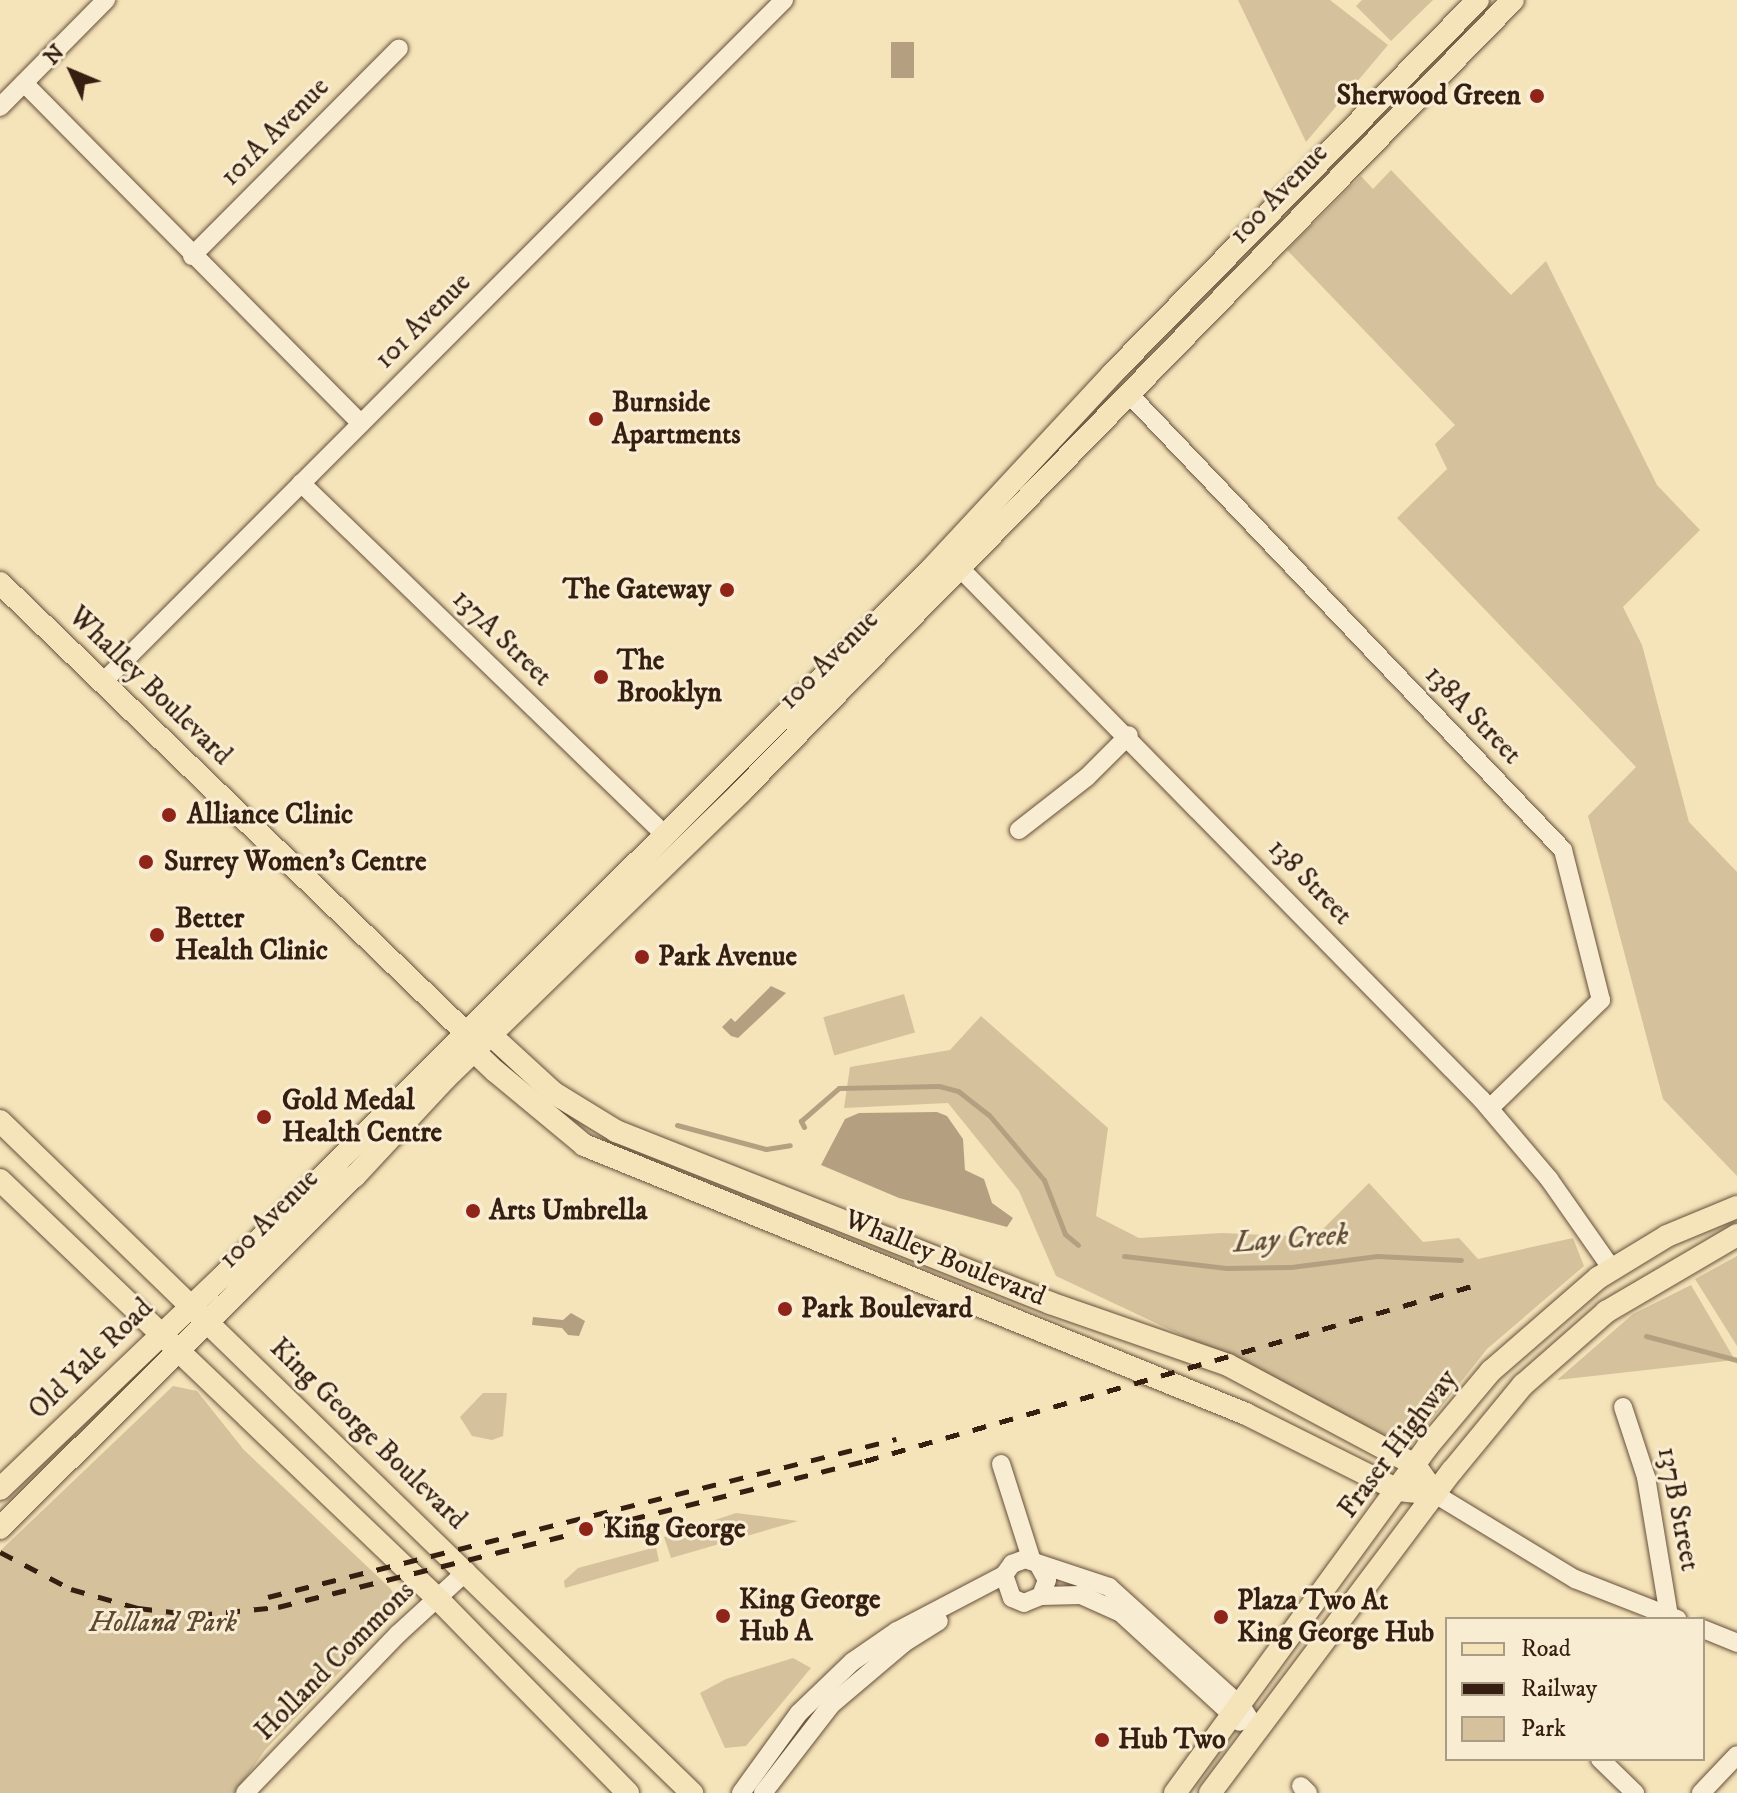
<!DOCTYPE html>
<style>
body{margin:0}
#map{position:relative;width:1737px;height:1793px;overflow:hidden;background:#f5e3b9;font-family:"IM FELL DW Pica",serif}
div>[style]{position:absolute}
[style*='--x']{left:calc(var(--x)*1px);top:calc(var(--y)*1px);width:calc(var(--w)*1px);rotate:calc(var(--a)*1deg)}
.green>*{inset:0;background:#d5c29c;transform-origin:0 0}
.water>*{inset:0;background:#b4a080;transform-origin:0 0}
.stream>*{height:5px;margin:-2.5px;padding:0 2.5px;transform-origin:2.5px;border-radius:2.5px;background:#b4a080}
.roads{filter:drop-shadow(0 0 2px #66503b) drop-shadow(0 0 2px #66503b)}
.minor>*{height:18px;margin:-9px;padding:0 9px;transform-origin:9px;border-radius:9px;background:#f8edd2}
.major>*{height:22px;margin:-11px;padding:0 11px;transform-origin:11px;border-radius:11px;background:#f5e3b9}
.rail>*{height:5px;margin-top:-2.5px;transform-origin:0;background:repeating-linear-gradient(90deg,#361f11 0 14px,transparent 0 28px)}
.dots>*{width:22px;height:22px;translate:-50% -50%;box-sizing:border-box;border:4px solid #f8edd2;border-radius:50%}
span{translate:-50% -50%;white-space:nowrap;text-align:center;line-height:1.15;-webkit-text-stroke:6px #f8edd2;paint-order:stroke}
.poi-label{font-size:28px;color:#361f11;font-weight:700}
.right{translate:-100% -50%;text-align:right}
.left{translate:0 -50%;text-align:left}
.street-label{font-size:28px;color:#361f11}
.park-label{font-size:28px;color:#5e4834;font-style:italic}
.water-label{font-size:30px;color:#624c38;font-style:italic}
.legend{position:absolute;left:1445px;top:1617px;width:260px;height:144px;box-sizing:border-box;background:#f8edd2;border:2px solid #aa9b85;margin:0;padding:10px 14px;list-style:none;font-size:24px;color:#361f11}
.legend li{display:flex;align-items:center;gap:16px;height:40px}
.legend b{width:40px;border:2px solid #aa9b85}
.north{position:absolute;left:32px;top:32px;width:80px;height:80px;-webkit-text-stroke:6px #f8edd2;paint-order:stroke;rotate:314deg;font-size:22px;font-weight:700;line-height:32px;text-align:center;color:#361f11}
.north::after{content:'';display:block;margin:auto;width:28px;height:36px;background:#361f11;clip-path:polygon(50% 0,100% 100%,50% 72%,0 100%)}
</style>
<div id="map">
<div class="green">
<div style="clip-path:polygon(1238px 0,1330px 0,1388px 45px,1306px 142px)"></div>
<div style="clip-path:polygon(1362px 0,1433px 0,1391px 41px,1356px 6px)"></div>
<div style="clip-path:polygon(1391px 170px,1511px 295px,1546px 261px,1657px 485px,1700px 530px,1623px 607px,1642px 645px,1689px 822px,1737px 872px,1737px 1176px,1663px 1099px,1588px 816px,1636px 767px,1397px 518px,1447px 469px,1435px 444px,1455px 425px,1287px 250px,1361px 176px,1373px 189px)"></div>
<div style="left:904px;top:994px;width:40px;height:84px;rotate:74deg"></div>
<div style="clip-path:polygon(981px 1016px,1108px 1128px,1096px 1216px,1139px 1238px,1222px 1233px,1315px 1237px,1369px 1183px,1423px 1242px,1459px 1238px,1478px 1259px,1573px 1238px,1584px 1266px,1487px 1349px,1407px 1450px,1268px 1376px,1056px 1276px,1019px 1191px,948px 1103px,844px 1108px,850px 1067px,950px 1050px)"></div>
<div style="clip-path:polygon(1737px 1256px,1737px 1346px,1695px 1279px)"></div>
<div style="clip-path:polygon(1691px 1285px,1735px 1360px,1557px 1380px,1633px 1314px)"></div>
<div style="clip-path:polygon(173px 1386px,197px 1391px,244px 1450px,391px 1589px,397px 1602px,394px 1615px,265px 1750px,235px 1793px,0 1793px,0 1551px)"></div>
<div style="clip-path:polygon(483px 1393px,507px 1393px,503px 1436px,492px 1440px,472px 1436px,460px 1417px)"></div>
<div style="clip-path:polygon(736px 1513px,798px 1521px,671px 1558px,664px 1537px)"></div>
<div style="clip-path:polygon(656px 1547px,659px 1561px,565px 1588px,564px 1581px,578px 1568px)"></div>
<div style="clip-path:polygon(793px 1658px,811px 1668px,746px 1746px,725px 1748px,700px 1693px,726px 1679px)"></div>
</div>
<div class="water">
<div style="left:891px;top:42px;width:23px;height:36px"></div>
<div style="clip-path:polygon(771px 986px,786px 993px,738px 1038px,731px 1036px,722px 1027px,731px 1018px,735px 1022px)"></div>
<div style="clip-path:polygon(937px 1112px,947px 1116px,963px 1139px,965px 1170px,984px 1179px,992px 1203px,1013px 1218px,1007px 1227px,899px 1198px,821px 1165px,845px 1119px,859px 1113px)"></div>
<div style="clip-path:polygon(571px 1313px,585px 1321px,579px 1336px,568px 1335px,562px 1328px,532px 1325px,533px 1317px,563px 1320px)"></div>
</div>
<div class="stream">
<div style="--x:677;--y:1125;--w:92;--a:15.1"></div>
<div style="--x:766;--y:1149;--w:24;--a:-9"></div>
<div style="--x:804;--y:1127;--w:7;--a:-117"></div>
<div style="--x:801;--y:1121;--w:50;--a:-41"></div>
<div style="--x:839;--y:1088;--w:100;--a:-1.1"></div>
<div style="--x:939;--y:1086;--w:20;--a:15"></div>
<div style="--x:958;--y:1091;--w:39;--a:38"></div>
<div style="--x:989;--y:1115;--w:85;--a:49.8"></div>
<div style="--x:1044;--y:1180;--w:58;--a:68.7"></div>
<div style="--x:1065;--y:1234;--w:17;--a:40"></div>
<div style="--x:1124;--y:1256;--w:103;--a:6.7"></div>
<div style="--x:1226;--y:1268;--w:65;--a:-0.9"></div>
<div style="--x:1291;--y:1267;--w:87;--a:-7.3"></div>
<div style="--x:1377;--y:1256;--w:84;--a:2.7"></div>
<div style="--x:1646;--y:1336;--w:94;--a:14.8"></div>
</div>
<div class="roads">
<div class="minor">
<div style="--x:24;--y:83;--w:479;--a:45.3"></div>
<div style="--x:0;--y:107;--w:151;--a:-45.3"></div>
<div style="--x:192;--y:256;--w:293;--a:-45.1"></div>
<div style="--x:1128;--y:393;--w:631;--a:46.41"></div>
<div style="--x:1563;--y:850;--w:155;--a:75.8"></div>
<div style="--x:1601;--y:1000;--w:155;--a:135.8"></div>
<div style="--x:301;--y:483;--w:505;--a:44.04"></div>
<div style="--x:950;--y:558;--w:759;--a:45.53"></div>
<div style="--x:1482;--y:1100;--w:104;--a:49.7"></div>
<div style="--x:1549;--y:1179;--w:110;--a:55"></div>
<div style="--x:103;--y:682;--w:964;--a:-45.04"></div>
<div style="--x:1019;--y:830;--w:86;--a:-37.9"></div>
<div style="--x:1087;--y:777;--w:59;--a:-45"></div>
<div style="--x:1623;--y:1407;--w:74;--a:71.8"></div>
<div style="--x:1646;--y:1477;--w:141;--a:80.6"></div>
<div style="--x:1001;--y:1464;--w:102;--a:72.3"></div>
<div style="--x:1435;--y:1494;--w:164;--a:31.3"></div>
<div style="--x:1575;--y:1579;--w:110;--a:21.4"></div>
<div style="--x:1038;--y:1564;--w:18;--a:61"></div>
<div style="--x:1047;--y:1580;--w:17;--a:111"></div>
<div style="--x:1041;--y:1596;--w:18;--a:158"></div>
<div style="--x:1024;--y:1603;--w:13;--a:-157"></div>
<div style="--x:1012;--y:1598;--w:24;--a:-109"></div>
<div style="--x:1004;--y:1575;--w:14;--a:-54"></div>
<div style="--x:1012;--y:1564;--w:14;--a:-21"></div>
<div style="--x:1025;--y:1559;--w:89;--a:18.4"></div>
<div style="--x:1109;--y:1587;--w:179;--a:42.1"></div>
<div style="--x:1242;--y:1707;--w:28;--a:58"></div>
<div style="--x:1041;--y:1596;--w:40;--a:-1.4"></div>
<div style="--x:1081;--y:1595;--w:44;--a:24.2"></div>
<div style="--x:1121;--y:1613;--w:161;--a:42.5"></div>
<div style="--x:1703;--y:1629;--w:37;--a:22"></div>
<div style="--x:1600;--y:1759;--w:49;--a:44.2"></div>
<div style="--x:1301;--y:1786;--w:10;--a:45"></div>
<div style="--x:245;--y:1793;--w:221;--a:-46.1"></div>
<div style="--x:398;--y:1634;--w:93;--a:-42.4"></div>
<div style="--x:741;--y:1793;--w:99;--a:-54.1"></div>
<div style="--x:799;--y:1713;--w:74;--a:-43.9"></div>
<div style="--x:852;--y:1662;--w:55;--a:-34.6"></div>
<div style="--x:897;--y:1631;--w:121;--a:-27.6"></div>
<div style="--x:763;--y:1793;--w:111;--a:-52.3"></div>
<div style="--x:831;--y:1705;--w:96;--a:-40.3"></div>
<div style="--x:904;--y:1643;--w:41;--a:-32.2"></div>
<div style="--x:1701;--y:1793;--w:52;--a:-46.5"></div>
</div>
<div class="major">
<div style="--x:0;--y:583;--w:646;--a:44"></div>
<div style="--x:465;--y:1032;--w:22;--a:63"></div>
<div style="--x:475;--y:1052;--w:28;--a:44"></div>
<div style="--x:495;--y:1071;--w:116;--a:39.7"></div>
<div style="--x:584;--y:1145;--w:715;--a:22.11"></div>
<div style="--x:1246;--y:1414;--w:170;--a:26.6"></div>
<div style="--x:1398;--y:1490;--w:37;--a:6"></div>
<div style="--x:478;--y:1034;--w:15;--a:11"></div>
<div style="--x:493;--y:1037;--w:83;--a:42.6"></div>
<div style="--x:554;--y:1093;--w:73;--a:31.5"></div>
<div style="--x:616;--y:1131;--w:467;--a:21.6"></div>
<div style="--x:1050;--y:1303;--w:188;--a:19.2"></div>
<div style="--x:1228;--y:1365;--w:212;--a:28.1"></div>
<div style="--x:1415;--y:1465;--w:35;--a:55"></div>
<div style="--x:0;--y:1121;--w:965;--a:44.16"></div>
<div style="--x:0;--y:1180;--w:605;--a:43.73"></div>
<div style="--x:437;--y:1598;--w:273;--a:45.6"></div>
<div style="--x:0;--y:1489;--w:306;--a:-43.7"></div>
<div style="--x:221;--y:1278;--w:1005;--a:-44.96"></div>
<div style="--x:932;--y:568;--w:265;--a:-47.1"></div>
<div style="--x:1112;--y:374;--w:523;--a:-45.62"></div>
<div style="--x:0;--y:1528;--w:499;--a:-44.8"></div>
<div style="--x:354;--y:1177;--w:134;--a:-47.1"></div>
<div style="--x:445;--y:1079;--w:411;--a:-44.1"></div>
<div style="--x:740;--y:793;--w:1107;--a:-45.73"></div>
<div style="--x:1175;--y:1793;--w:429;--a:-53.9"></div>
<div style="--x:1428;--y:1446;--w:98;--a:-50"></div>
<div style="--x:1491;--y:1371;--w:142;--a:-41"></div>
<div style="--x:1598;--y:1278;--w:81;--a:-31.3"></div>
<div style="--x:1667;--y:1236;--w:76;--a:-22.5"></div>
<div style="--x:1210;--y:1793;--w:403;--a:-53.1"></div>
<div style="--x:1452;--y:1471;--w:112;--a:-50.5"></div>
<div style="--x:1523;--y:1385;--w:111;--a:-41.3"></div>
<div style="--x:1606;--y:1312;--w:152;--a:-30.4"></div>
</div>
</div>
<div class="rail">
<div style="--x:0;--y:1552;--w:80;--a:27.5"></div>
<div style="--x:71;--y:1589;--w:70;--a:15.8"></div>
<div style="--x:138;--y:1608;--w:60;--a:6.7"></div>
<div style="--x:198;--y:1615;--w:80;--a:-5.7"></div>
<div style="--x:278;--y:1607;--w:605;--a:-13.97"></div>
<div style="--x:865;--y:1461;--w:639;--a:-16.08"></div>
<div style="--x:268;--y:1597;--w:648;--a:-14.12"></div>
</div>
<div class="dots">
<div style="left:1537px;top:96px;background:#8f2418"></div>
<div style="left:596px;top:419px;background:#8f2418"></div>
<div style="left:727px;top:590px;background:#8f2418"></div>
<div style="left:601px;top:677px;background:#8f2418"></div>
<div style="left:169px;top:815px;background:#8f2418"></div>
<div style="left:146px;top:862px;background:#8f2418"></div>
<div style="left:157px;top:935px;background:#8f2418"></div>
<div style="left:642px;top:957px;background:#8f2418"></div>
<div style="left:264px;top:1117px;background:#8f2418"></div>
<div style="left:473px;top:1211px;background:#8f2418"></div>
<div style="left:785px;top:1309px;background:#8f2418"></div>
<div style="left:586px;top:1529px;background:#8f2418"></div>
<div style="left:723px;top:1616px;background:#8f2418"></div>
<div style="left:1221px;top:1617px;background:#8f2418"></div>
<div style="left:1102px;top:1740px;background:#8f2418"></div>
</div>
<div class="poi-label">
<span class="right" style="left:1521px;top:96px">Sherwood Green</span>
<span class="left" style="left:612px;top:419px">Burnside<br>Apartments</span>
<span class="right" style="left:711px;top:590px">The Gateway</span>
<span class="left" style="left:617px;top:677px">The<br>Brooklyn</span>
<span class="left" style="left:187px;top:815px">Alliance Clinic</span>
<span class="left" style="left:164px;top:862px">Surrey Women's Centre</span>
<span class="left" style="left:175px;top:935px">Better<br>Health Clinic</span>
<span class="left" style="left:658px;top:957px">Park Avenue</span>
<span class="left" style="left:282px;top:1117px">Gold Medal<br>Health Centre</span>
<span class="left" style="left:489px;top:1211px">Arts Umbrella</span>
<span class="left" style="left:801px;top:1309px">Park Boulevard</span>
<span class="left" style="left:604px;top:1529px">King George</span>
<span class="left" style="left:739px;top:1616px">King George<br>Hub A</span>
<span class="left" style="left:1237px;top:1617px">Plaza Two At<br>King George Hub</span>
<span class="left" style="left:1118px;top:1740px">Hub Two</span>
</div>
<div class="street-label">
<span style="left:275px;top:132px;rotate:-45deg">101A Avenue</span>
<span style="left:1279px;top:194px;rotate:-46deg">100 Avenue</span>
<span style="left:423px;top:321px;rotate:-45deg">101 Avenue</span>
<span style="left:502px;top:638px;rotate:44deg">137A Street</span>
<span style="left:829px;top:660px;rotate:-45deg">100 Avenue</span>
<span style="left:150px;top:686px;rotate:44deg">Whalley Boulevard</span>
<span style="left:1473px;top:715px;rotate:46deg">138A Street</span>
<span style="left:1310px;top:882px;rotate:46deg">138 Street</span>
<span style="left:269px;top:1219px;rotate:-45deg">100 Avenue</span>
<span style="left:945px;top:1258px;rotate:22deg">Whalley Boulevard</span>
<span style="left:91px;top:1359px;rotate:-44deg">Old Yale Road</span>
<span style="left:368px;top:1434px;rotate:44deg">King George Boulevard</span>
<span style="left:1398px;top:1444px;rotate:-53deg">Fraser Highway</span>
<span style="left:1678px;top:1509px;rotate:79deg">137B Street</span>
<span style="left:335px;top:1661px;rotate:-45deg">Holland Commons</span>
</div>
<div class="park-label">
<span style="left:163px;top:1623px">Holland Park</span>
</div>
<div class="water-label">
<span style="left:1291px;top:1240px;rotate:-4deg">Lay Creek</span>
</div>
<ul class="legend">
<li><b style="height:10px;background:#f5e3b9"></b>Road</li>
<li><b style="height:10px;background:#361f11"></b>Railway</li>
<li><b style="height:22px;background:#d5c29c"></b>Park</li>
</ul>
<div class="north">N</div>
</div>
